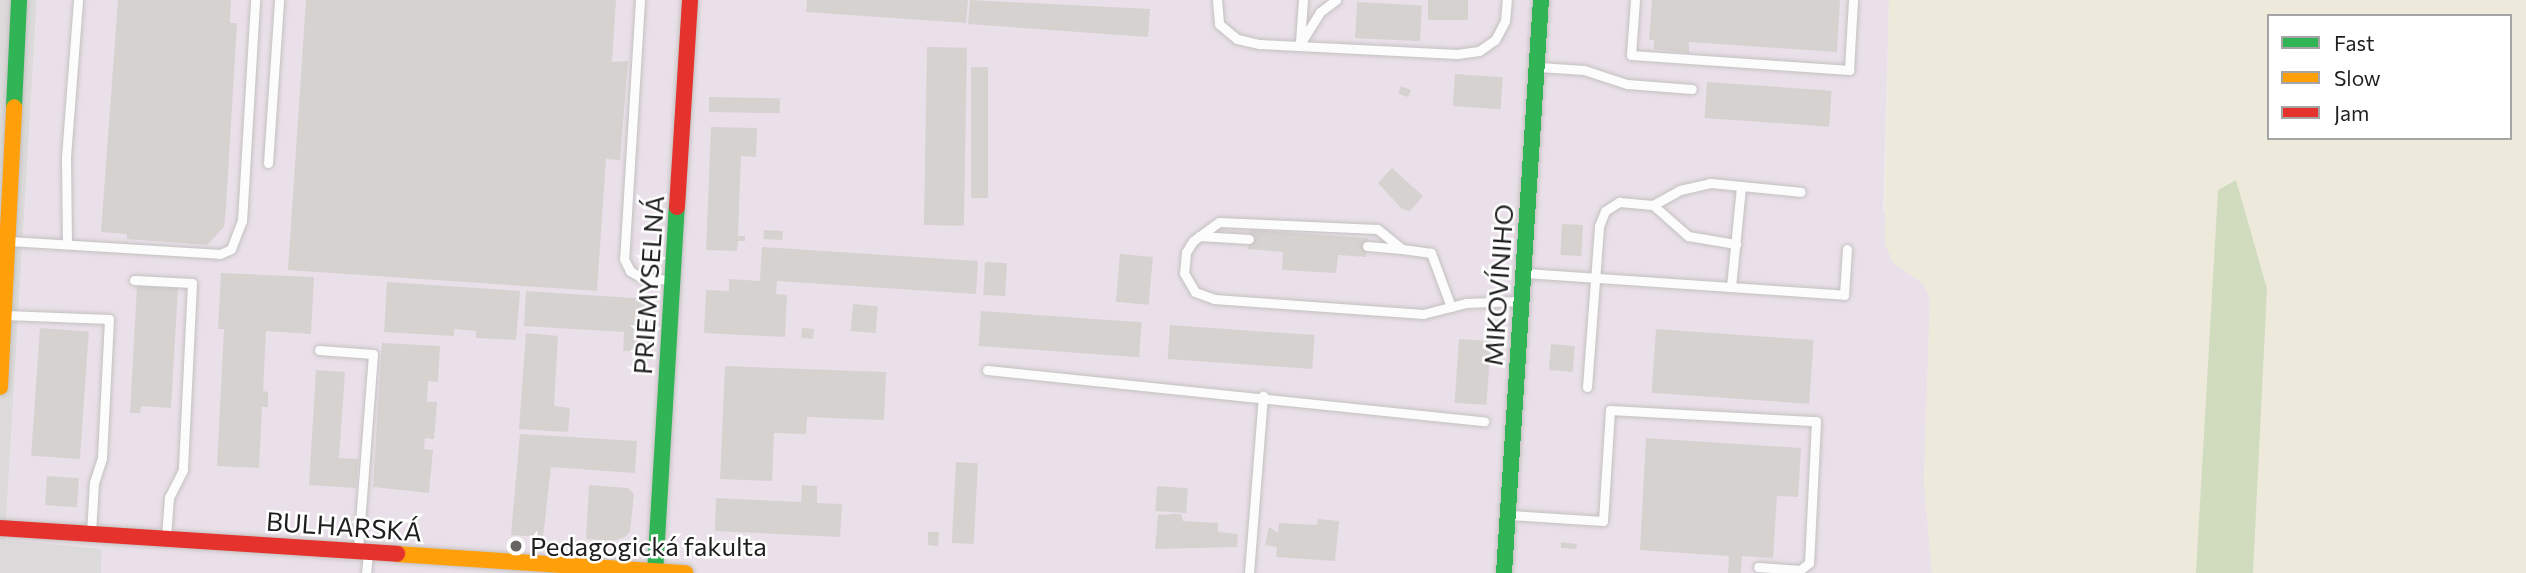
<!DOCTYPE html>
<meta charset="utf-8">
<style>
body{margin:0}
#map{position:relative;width:2526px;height:573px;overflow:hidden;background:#edeae8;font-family:Commissioner,sans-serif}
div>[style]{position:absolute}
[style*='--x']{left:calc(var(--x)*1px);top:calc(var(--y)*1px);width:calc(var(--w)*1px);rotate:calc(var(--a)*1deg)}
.residential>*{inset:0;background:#dcdada}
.industrial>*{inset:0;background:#eae0e9}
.farmland>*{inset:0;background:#eeeadb}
.forest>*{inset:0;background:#d0dcbd}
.building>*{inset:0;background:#d6d2d0;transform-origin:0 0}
.roads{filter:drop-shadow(0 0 2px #c3c1c0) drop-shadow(0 0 2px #c3c1c0)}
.lane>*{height:9px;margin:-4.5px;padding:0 4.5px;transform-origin:4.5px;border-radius:4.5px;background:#fcfcfc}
.fast>*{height:16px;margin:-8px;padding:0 8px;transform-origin:8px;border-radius:8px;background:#30b455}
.slow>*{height:16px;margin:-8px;padding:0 8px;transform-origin:8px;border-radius:8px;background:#ff9f0a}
.jam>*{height:16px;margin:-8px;padding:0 8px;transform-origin:8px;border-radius:8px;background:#e5322d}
.dots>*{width:19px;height:19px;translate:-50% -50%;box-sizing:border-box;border:4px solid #fff;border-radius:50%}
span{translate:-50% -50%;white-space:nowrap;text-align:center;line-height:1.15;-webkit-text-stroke:5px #fff;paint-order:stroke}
.street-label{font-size:26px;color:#1f1f1f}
.poi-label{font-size:26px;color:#1f1f1f}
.left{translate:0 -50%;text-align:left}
.legend{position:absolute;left:2267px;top:14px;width:245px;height:126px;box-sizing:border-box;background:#fff;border:2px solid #a5a5a5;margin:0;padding:9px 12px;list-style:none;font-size:21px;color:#1f1f1f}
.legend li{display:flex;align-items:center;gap:14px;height:35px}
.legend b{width:35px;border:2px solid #a5a5a5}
</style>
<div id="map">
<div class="residential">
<div style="clip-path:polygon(0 0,37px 0,5px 539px,102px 549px,101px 573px,0 573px)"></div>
</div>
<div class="industrial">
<div style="clip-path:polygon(37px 0,1889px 0,1883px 209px,1908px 274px,1924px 284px,1930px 300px,1924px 482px,1932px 573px,101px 573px,102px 548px,5px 540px)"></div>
</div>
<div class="farmland">
<div style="clip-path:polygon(evenodd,1889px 0,2526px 0,2526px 573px,2253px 573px,2267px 289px,2236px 180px,2218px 190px,2196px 573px,1932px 573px,1924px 482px,1930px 300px,1924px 284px,1893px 263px,1885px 244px,1889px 0,2269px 16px,2510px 16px,2510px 138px,2269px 138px,2269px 16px)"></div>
</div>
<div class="forest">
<div style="clip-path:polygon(2236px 180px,2267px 289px,2253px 573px,2196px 573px,2218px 190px)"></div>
</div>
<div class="building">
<div style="clip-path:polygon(118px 0,231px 0,230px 23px,237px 23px,226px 207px,224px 227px,207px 245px,127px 239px,127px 234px,101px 232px)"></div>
<div style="clip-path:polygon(306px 0,616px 0,612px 62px,628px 61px,620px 160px,606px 159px,597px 291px,288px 270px)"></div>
<div style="clip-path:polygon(807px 0,968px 0,966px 23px,806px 12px)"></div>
<div style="clip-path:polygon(970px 0,1150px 9px,1148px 37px,968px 24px)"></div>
<div style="left:1428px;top:0;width:40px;height:20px"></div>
<div style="clip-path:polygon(1652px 0,1840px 0,1837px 52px,1689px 42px,1689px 53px,1654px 49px,1654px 40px,1649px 40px)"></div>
<div style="left:1357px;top:2px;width:65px;height:36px;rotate:3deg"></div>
<div style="left:927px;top:47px;width:40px;height:178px;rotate:1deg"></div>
<div style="left:971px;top:67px;width:17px;height:131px"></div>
<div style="left:1455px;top:74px;width:48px;height:32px;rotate:4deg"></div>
<div style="left:1707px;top:82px;width:125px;height:36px;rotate:4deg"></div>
<div style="clip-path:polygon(1401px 86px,1411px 90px,1408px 97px,1398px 94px)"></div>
<div style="left:709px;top:97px;width:71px;height:15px;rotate:1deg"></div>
<div style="clip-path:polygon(711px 127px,757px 128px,756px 157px,741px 156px,738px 236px,745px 236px,745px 241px,738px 241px,737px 251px,706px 250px)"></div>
<div style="clip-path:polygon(1392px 168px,1423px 196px,1410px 211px,1402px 209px,1378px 183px)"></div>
<div style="left:1562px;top:224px;width:21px;height:31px;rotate:3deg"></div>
<div style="left:764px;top:230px;width:19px;height:9px;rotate:3deg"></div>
<div style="clip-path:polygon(1250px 230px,1368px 238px,1366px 257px,1338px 255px,1336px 273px,1282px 270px,1283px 252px,1248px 249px)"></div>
<div style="clip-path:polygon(762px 247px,978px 261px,976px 294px,777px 281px,776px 294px,787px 295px,785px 337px,704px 333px,706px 290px,729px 291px,729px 279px,760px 281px)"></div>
<div style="left:1120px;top:254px;width:33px;height:48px;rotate:5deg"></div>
<div style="left:985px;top:262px;width:22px;height:33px;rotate:3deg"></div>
<div style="clip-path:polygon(221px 273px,314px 277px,311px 334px,266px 331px,263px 391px,268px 392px,268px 407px,262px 407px,259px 468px,217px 466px,224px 329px,218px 329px)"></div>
<div style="clip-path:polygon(387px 282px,520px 291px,516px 340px,476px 338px,476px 331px,454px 329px,454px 336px,384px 332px)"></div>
<div style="clip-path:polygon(137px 286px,178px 288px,171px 408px,141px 406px,140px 413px,130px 413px)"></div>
<div style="clip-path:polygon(526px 291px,648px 299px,645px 352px,623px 351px,624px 332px,524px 326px)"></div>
<div style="left:853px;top:304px;width:25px;height:27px;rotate:5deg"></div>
<div style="left:981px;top:311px;width:161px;height:35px;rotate:4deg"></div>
<div style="left:1170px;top:325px;width:145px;height:34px;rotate:4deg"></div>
<div style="left:40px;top:328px;width:49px;height:128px;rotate:4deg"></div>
<div style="left:802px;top:328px;width:12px;height:10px;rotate:5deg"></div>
<div style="left:1656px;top:329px;width:158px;height:64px;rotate:4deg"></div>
<div style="clip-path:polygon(526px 333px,558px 336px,554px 406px,570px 408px,568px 432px,519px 429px)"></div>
<div style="left:1459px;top:339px;width:32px;height:64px;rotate:4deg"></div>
<div style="clip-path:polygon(382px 343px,440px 346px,438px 382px,428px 381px,427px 402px,437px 402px,434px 439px,425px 438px,424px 449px,433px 450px,429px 493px,373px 487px)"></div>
<div style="left:1551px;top:344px;width:24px;height:26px;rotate:5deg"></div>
<div style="clip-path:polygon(725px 366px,886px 372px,884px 420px,807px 417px,806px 434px,774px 433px,772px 481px,720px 479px)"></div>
<div style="clip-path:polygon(316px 370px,345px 372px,339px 458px,358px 459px,356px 488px,309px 485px)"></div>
<div style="clip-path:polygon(520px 434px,637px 441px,635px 473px,551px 467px,543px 537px,511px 535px)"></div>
<div style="clip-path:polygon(1646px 438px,1801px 448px,1798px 497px,1777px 496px,1773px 558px,1742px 556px,1741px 573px,1728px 573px,1729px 556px,1640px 550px)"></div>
<div style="left:956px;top:462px;width:22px;height:81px;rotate:3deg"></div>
<div style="left:47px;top:476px;width:32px;height:29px;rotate:4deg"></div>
<div style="clip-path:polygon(589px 485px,628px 488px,634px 494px,630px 531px,625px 537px,612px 541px,586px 539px)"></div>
<div style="clip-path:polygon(802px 485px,817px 486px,817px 503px,842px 504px,840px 537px,715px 531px,716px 498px,801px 502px)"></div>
<div style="left:1157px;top:486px;width:31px;height:25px;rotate:4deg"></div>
<div style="clip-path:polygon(1175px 514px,1181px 514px,1183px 521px,1218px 523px,1218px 532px,1238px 534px,1237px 547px,1155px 549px,1158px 515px)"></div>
<div style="clip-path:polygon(1318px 519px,1339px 521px,1335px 561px,1276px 557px,1277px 547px,1265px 545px,1269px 527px,1278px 533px,1279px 523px,1317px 525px)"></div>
<div style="clip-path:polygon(928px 532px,939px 532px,938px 546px,928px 545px)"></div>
<div style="clip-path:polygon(1561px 542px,1577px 544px,1576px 549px,1561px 548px)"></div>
</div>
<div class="roads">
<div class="lane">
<div style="--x:640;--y:0;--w:259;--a:93.5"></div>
<div style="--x:624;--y:259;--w:13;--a:63"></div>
<div style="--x:630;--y:271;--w:14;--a:30"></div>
<div style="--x:642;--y:278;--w:30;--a:4"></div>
<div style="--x:1217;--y:0;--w:24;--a:85"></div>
<div style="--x:1219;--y:24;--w:23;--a:40"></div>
<div style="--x:1237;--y:39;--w:23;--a:13"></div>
<div style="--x:1259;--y:44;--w:198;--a:2.9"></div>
<div style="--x:1457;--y:54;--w:22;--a:-8"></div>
<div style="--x:1479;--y:51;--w:19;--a:-35"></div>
<div style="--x:1495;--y:40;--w:21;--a:-62"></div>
<div style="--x:1505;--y:21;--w:21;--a:-85"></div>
<div style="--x:1635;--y:0;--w:55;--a:94.2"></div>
<div style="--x:1631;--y:55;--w:219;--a:3.9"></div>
<div style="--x:1849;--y:70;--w:70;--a:-86.7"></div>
<div style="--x:1300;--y:42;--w:42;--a:-85.9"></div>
<div style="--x:1300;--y:44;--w:38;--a:-58"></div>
<div style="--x:1320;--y:12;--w:20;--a:-37"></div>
<div style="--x:1539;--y:67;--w:45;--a:3.8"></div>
<div style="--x:1584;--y:70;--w:45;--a:18"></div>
<div style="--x:1627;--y:84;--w:65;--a:4.4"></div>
<div style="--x:268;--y:163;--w:163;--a:-86.1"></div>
<div style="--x:1653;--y:205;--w:47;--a:41.5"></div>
<div style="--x:1688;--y:236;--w:49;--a:9.5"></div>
<div style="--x:1199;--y:236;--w:50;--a:3.4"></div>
<div style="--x:9;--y:241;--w:211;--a:3.5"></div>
<div style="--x:220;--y:254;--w:12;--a:-24"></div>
<div style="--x:231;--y:249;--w:30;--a:-69"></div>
<div style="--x:242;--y:221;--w:221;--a:-86.6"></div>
<div style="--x:67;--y:242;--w:85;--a:-90.7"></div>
<div style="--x:66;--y:157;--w:157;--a:-85.6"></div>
<div style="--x:1367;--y:246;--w:35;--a:5"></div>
<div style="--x:1525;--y:273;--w:320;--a:3.9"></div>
<div style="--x:1844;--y:295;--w:46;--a:-86.3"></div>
<div style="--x:134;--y:280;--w:58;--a:3"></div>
<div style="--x:192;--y:283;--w:187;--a:92.8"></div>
<div style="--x:183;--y:470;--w:30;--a:117"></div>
<div style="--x:169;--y:497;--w:40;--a:94.3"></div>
<div style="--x:1731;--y:287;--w:101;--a:-84.3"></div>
<div style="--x:1451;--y:307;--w:58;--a:-110.3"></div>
<div style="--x:1431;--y:253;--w:29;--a:-172"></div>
<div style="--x:1402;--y:249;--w:32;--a:-141"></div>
<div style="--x:1377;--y:229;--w:158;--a:-177.5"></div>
<div style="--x:1219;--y:222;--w:32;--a:144"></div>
<div style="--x:1193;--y:241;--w:13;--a:122"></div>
<div style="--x:1186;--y:252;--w:21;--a:95"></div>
<div style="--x:1184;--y:273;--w:22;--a:60"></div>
<div style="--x:1195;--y:292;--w:20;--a:20"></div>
<div style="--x:1214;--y:299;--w:210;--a:4.1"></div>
<div style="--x:1423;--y:314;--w:44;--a:-14.3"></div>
<div style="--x:1466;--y:303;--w:54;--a:-2.1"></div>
<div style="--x:5;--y:315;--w:104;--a:2.2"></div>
<div style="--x:109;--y:319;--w:139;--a:92.9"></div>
<div style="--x:102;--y:458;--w:25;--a:108"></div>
<div style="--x:94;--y:482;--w:50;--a:93.4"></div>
<div style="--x:319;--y:350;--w:54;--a:4.2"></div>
<div style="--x:373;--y:354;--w:197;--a:94.4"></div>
<div style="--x:987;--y:370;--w:500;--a:5.9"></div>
<div style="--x:1587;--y:387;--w:161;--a:-85.7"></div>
<div style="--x:1599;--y:226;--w:16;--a:-68"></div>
<div style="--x:1605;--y:211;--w:17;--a:-33"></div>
<div style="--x:1619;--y:202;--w:34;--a:5"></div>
<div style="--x:1653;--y:205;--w:31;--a:-29"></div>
<div style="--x:1680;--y:190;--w:31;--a:-13"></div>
<div style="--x:1710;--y:183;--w:91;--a:5.6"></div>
<div style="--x:1510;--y:515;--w:93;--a:3.7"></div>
<div style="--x:1603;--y:521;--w:111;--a:-86.4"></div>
<div style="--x:1610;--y:410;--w:206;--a:3.1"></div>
<div style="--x:1816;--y:421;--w:142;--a:92.8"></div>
<div style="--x:1809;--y:563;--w:11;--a:142"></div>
<div style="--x:1800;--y:570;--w:42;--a:-175.9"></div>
<div style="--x:366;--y:573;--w:19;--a:-84"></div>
<div style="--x:1249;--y:573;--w:178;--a:-85.5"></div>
</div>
<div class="fast">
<div style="--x:14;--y:107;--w:107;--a:-87.3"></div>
<div style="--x:655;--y:573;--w:367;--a:-86.6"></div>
<div style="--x:1504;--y:573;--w:574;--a:-86.31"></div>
</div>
<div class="slow">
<div style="--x:0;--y:387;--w:280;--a:-87.1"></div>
<div style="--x:397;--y:554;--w:289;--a:3.8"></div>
</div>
<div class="jam">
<div style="--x:677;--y:207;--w:207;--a:-86.4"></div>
<div style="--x:0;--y:528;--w:398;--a:3.7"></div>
</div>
</div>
<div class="dots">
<div style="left:516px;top:546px;background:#676665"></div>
</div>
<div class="street-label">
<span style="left:648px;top:285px;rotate:-86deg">PRIEMYSELNÁ</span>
<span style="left:1498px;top:285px;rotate:-86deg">MIKOVÍNIHO</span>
<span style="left:344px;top:526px;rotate:4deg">BULHARSKÁ</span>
</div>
<div class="poi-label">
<span class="left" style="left:530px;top:546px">Pedagogická fakulta</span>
</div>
<ul class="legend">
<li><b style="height:9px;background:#30b455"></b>Fast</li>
<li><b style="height:9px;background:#ff9f0a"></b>Slow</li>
<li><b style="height:9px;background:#e5322d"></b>Jam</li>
</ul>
</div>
